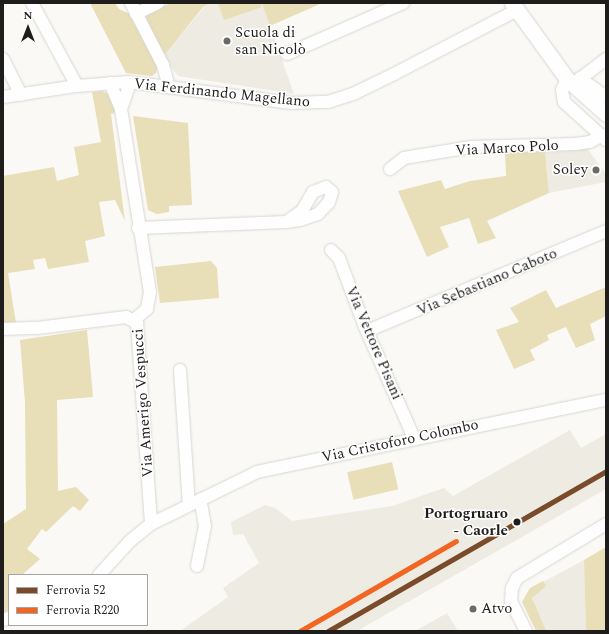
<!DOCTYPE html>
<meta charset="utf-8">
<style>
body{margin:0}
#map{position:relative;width:609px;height:634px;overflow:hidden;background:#faf9f5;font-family:Spectral,serif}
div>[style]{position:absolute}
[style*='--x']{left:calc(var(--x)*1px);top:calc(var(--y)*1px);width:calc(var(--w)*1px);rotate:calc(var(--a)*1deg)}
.built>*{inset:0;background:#edebe2}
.green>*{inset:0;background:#e8deb7;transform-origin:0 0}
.roads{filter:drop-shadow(0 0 1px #d7d6d4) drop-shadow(0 0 1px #d7d6d4)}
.minor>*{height:12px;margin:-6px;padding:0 6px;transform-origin:6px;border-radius:6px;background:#fefefe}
.major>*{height:15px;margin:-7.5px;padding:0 7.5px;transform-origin:7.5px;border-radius:7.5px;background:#fefefe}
.rail-1>*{height:5px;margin:-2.5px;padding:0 2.5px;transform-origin:2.5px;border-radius:2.5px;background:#7a4b2a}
.rail-2>*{height:5px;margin:-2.5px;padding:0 2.5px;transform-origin:2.5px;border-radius:2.5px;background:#f26522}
.dots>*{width:11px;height:11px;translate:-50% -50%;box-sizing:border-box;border:2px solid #fff;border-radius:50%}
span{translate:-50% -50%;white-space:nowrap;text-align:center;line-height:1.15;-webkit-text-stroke:3px #fff;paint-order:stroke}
.poi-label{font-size:15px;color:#1e1d1b}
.left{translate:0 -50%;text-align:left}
.right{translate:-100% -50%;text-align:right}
.street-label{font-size:15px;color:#1e1d1b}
.stop-label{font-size:15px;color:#1e1d1b;font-weight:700}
.frame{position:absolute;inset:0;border:4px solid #1e1d1b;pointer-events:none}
.legend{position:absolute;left:8px;top:574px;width:140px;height:52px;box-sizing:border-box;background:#fff;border:1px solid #a5a5a4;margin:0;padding:5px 7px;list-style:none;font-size:12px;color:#1e1d1b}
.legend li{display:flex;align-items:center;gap:8px;height:20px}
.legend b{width:20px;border:1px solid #a5a5a4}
.north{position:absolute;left:8px;top:8px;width:40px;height:40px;-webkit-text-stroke:3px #fff;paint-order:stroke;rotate:0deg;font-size:11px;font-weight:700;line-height:16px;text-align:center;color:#1e1d1b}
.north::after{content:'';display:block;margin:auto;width:14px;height:18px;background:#1e1d1b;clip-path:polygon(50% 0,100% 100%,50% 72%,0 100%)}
</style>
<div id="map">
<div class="built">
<div style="clip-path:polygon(210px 3px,262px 3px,294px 94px,178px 76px,163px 57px,204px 7px)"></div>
<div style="clip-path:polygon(587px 148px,606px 174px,606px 182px,549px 193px,545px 152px)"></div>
<div style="clip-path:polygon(570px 430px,581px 448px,606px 434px,606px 489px,357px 631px,180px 631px,228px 597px,223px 588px,259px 563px,243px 534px,233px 535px,231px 522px,265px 505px,275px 508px,292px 521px,392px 506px,444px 488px,453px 496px)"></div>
<div style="clip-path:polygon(584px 560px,586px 631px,545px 631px,533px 604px,533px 595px,546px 586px,543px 582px)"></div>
<div style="clip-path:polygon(447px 613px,458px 631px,415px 631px)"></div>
</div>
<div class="green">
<div style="clip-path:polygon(90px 3px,115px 3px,119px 9px,130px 14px,159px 62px,156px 73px,152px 76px,126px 73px)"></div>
<div style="clip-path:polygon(170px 3px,210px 3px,203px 7px,163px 57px,144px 17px)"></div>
<div style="clip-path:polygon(218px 3px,260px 3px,262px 7px,224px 20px)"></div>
<div style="clip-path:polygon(262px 3px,322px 3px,270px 26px)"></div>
<div style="clip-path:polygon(102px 91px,111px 95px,114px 101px,116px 113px,111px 114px,125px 221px,115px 200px,99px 202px,105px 236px,85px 241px,89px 262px,48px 269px,45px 258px,33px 260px,35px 269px,8px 273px,16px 323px,3px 323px,3px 176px,54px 167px,57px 181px,79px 175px,74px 147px,101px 142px,92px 92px)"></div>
<div style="clip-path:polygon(133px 116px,188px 123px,192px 205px,169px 206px,169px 212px,157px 214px,148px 210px)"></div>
<div style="clip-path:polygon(505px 152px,545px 152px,549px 193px,487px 221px,496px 238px,478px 244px,469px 218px,440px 227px,449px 247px,427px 257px,398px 191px,441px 180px,445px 189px,470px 181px,506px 176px)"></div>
<div style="clip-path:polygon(211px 261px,217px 268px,219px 298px,160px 303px,155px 267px)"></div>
<div style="clip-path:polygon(606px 287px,606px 316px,590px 324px,595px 340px,576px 348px,566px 327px,547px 335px,549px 340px,530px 350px,535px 360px,514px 369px,496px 330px,519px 322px,510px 308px,546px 290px,556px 308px)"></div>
<div style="clip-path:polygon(87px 330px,93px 397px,57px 400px,58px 491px,76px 487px,89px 500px,80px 511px,73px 506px,46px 532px,42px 529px,27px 549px,40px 559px,22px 575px,9px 575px,9px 611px,3px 612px,3px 524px,26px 509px,25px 402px,20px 340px)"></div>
<div style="left:392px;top:462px;width:28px;height:46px;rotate:77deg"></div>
<div style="clip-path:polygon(606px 547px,606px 631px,586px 631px,584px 560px)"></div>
<div style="clip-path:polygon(543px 581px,546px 586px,532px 598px,546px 631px,536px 631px,522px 602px,530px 588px)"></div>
</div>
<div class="roads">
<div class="minor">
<div style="--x:32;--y:3;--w:94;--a:61.5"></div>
<div style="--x:131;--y:3;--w:70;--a:62.7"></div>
<div style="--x:163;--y:65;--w:23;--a:75"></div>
<div style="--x:136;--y:14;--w:25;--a:-27"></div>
<div style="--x:287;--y:54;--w:127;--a:-23.7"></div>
<div style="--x:3;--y:59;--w:40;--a:63.4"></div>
<div style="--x:580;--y:78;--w:32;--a:36"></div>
<div style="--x:567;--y:79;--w:12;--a:114"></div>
<div style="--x:562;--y:90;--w:12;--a:81"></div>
<div style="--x:564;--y:102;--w:57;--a:42.1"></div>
<div style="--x:110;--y:83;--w:28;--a:67"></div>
<div style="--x:130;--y:83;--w:28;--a:109"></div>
<div style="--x:121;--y:109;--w:185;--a:81"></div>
<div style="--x:150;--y:292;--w:17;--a:100"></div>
<div style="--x:147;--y:309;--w:17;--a:140"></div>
<div style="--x:572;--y:85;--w:43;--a:-37.4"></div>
<div style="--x:3;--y:97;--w:75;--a:-8.5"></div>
<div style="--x:77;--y:86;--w:52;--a:-4.4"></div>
<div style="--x:129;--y:82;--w:163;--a:7.4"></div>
<div style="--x:291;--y:103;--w:37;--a:-2"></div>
<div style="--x:328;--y:102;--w:26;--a:-18"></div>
<div style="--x:353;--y:94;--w:46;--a:-26"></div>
<div style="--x:394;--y:74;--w:139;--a:-27.5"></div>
<div style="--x:390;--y:169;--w:18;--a:-38"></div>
<div style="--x:404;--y:158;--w:68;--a:-9.3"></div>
<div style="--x:471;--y:147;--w:104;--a:-1.7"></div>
<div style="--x:575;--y:144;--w:15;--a:-8"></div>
<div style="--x:590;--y:142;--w:14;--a:-30"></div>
<div style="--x:138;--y:228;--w:148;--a:-2.3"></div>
<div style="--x:286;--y:222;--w:14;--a:-8"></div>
<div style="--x:300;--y:220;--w:19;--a:-18"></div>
<div style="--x:318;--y:214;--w:16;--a:-47"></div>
<div style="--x:329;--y:202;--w:10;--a:-73"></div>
<div style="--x:332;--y:192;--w:8;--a:-140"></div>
<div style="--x:326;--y:187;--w:14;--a:159"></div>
<div style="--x:313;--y:192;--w:22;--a:120"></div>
<div style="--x:302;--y:211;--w:19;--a:145"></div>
<div style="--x:331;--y:250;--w:11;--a:45"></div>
<div style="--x:339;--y:258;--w:74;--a:69.4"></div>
<div style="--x:365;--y:327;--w:121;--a:66.2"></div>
<div style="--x:3;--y:329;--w:34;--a:-2"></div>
<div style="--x:37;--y:328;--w:90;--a:-7"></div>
<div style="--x:126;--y:317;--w:13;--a:29"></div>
<div style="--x:137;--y:323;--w:201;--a:86"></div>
<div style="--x:367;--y:331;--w:259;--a:-22.7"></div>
<div style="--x:180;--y:370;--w:135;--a:86.2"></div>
<div style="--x:197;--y:566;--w:41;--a:-78.7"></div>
<div style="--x:205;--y:526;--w:27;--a:-100"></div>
<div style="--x:99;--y:575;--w:46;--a:-47.6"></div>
<div style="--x:130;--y:541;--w:27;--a:-39"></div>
<div style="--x:151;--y:524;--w:118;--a:-26.1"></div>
<div style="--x:257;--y:472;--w:356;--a:-11.7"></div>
<div style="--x:3;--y:620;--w:6;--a:-18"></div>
<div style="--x:526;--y:631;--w:33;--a:-117"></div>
<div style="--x:511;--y:602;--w:14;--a:-86"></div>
<div style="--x:512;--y:588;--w:11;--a:-63"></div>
<div style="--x:517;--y:578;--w:104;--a:-31.2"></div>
</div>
<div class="major">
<div style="--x:512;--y:3;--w:94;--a:54.1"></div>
<div style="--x:567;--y:79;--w:52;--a:41.9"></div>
</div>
</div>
<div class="rail-1">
<div style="--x:328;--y:631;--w:321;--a:-29.9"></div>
</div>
<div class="rail-2">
<div style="--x:300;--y:631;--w:180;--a:-30"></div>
</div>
<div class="dots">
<div style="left:227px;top:41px;background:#6b6a67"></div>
<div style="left:596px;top:170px;background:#6b6a67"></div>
<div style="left:517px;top:522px;background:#1e1d1b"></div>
<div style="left:473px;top:609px;background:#6b6a67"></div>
</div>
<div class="poi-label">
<span class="left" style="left:235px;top:41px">Scuola di<br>san Nicolò</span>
<span class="right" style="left:588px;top:170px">Soley</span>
<span class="left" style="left:481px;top:609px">Atvo</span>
</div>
<div class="street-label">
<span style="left:222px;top:93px;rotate:6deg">Via Ferdinando Magellano</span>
<span style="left:507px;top:148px;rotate:-3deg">Via Marco Polo</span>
<span style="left:487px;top:282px;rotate:-23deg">Via Sebastiano Caboto</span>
<span style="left:374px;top:343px;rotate:67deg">Via Vettore Pisani</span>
<span style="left:143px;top:403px;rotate:-94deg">Via Amerigo Vespucci</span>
<span style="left:400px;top:441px;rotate:-12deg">Via Cristoforo Colombo</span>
</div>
<div class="stop-label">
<span class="right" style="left:508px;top:522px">Portogruaro<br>- Caorle</span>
</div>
<div class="frame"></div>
<ul class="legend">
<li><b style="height:5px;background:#7a4b2a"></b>Ferrovia 52</li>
<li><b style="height:5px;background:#f26522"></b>Ferrovia R220</li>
</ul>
<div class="north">N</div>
</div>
